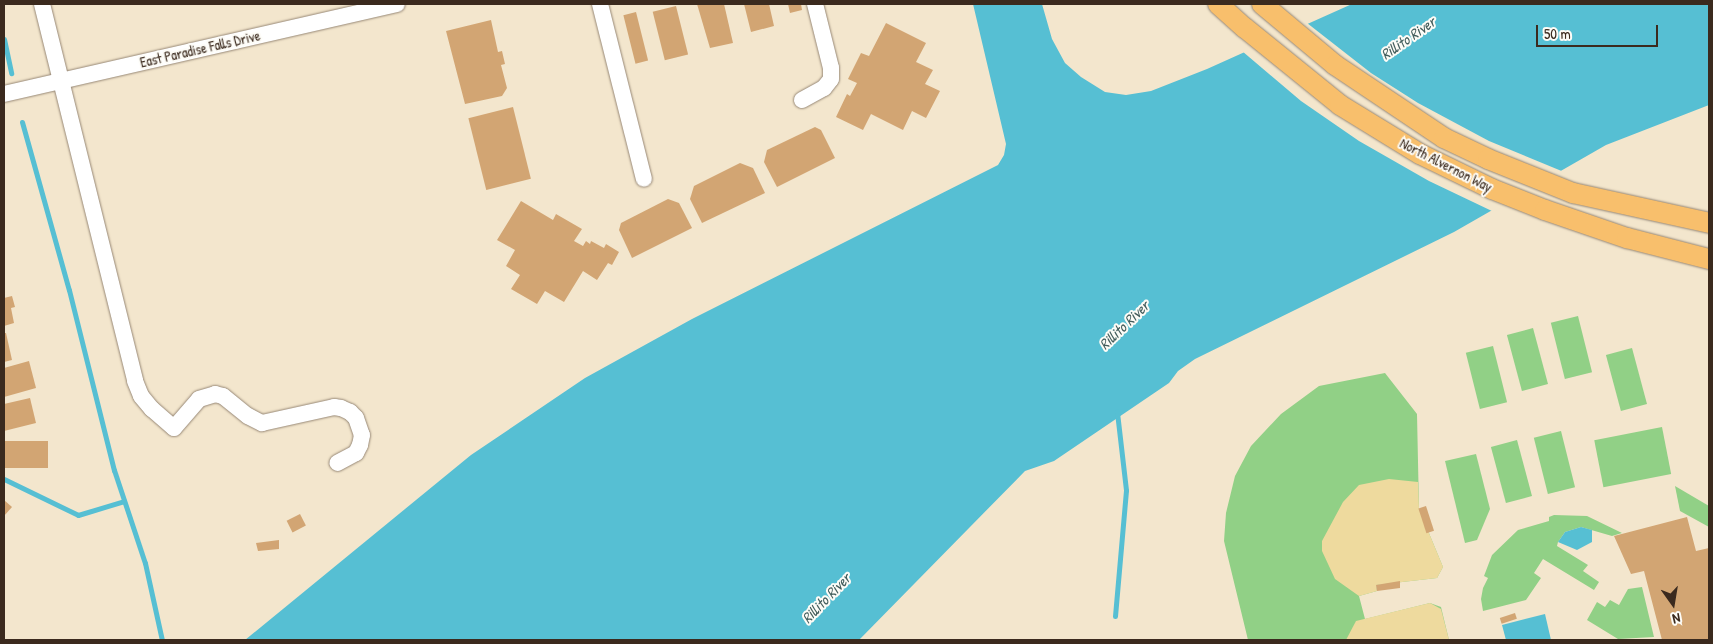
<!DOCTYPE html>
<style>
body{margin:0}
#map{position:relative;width:1713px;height:644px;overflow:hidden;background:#f3e6cd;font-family:"Patrick Hand",sans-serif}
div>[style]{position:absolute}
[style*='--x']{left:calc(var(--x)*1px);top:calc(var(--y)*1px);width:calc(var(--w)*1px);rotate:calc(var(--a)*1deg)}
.green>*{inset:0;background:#91d086;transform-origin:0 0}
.sand>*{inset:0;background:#eeda9e}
.water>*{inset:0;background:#56bfd3}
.pier>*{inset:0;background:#f3e6cd}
.stream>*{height:5px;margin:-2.5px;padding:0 2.5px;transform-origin:2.5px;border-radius:2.5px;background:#56bfd3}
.building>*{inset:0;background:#d2a573;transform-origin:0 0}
.roads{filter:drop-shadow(0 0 1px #978876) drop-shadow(0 0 1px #978876)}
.minor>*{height:16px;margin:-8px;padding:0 8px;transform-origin:8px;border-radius:8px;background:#fff}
.major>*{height:20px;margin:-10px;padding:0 10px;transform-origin:10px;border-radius:10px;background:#f8bf6c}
span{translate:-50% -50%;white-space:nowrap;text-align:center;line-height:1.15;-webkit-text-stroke:4px #fdfcf7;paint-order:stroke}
.street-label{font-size:14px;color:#3b2a1e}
.water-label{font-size:15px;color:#445e5d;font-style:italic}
.frame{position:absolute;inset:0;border:5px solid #3b2a1e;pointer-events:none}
.north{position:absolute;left:1648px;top:579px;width:50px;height:50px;-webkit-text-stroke:4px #fdfcf7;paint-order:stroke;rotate:167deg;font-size:14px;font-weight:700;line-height:20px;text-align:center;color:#3b2a1e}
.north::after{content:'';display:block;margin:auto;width:18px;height:22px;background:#3b2a1e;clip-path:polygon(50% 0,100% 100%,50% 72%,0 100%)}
.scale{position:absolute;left:1536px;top:25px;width:122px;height:22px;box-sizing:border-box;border:2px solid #3b2a1e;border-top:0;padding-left:6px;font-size:15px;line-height:18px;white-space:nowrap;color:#3b2a1e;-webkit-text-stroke:4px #fdfcf7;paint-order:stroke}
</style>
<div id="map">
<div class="green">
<div style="left:1578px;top:316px;width:58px;height:28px;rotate:76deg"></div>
<div style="left:1533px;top:328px;width:58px;height:27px;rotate:75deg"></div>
<div style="left:1493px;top:346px;width:58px;height:28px;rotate:76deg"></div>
<div style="left:1632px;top:348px;width:58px;height:27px;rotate:75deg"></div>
<div style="clip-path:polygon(1385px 373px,1417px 414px,1419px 509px,1443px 567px,1437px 578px,1376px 585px,1377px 591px,1359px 596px,1365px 619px,1430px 603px,1441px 607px,1449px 640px,1248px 640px,1224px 541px,1226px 513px,1235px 476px,1251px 446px,1281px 414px,1319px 386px)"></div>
<div style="left:1662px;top:427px;width:48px;height:69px;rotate:79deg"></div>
<div style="left:1561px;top:431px;width:58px;height:28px;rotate:76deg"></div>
<div style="left:1517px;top:440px;width:58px;height:27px;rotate:75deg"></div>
<div style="clip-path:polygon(1476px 454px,1490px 509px,1477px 540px,1465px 543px,1445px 461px)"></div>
<div style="clip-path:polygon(1675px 486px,1709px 506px,1709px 527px,1680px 511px)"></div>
<div style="clip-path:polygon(1554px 515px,1587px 516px,1622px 533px,1612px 536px,1581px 527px,1565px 532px,1558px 542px,1557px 546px,1588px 565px,1583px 571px,1599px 582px,1594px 590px,1543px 559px,1534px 573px,1541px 578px,1526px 600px,1483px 611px,1481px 599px,1483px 588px,1488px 578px,1484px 576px,1492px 555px,1518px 530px,1549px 521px,1549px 517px)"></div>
<div style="clip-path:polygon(1642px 587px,1654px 637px,1618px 639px,1587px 620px,1597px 602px,1605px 607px,1610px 600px,1619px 605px,1628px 589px)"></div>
</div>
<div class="sand">
<div style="clip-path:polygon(1389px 479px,1418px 482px,1419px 509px,1443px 567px,1437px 578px,1376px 585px,1377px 591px,1359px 596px,1335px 579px,1322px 551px,1322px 541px,1343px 502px,1359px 485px)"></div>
<div style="clip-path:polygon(1430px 603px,1441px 609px,1449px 640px,1346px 640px,1356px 621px)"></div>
</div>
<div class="water">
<div style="clip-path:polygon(973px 4px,1042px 4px,1052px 39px,1065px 63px,1081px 77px,1105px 92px,1126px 95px,1151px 91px,1207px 69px,1352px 4px,1709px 4px,1709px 105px,1606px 145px,1454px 232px,1195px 359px,1178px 371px,1169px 383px,1054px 461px,1025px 471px,859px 640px,245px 640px,471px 455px,585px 378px,692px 319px,998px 165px,1004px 155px,1006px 144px)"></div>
<div style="clip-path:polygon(1581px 527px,1592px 530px,1592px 542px,1577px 550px,1558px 542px,1565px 532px)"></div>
<div style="clip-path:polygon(1545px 614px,1551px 640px,1506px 640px,1502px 625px)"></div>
</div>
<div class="pier">
<div style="clip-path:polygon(1307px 23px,1371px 73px,1418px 103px,1489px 141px,1564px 172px,1494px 212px,1429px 181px,1359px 141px,1301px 101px,1242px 51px)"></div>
</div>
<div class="stream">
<div style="--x:4;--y:39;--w:35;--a:78"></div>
<div style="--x:22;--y:122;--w:174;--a:74.4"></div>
<div style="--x:69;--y:290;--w:186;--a:76"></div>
<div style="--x:114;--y:470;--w:98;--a:71.6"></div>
<div style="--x:145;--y:563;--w:79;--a:77.6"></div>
<div style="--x:4;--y:479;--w:82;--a:25.9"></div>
<div style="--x:78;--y:515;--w:48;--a:-16.9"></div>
<div style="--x:1115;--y:616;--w:126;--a:-85"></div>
<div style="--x:1126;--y:490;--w:79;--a:-96.6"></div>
</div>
<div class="building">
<div style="clip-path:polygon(697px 4px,724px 4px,733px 43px,710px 48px)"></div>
<div style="clip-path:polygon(744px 4px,769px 4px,774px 26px,751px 32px)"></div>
<div style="clip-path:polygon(788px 4px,801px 4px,802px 10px,790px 13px)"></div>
<div style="left:676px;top:6px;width:50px;height:24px;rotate:76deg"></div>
<div style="left:636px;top:12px;width:50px;height:13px;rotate:76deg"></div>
<div style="clip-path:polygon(491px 20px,498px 52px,502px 51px,505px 64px,501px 65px,507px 88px,502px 96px,465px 104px,446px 31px)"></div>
<div style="clip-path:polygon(886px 23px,926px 43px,916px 62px,933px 70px,925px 84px,940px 91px,926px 118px,912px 111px,903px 130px,871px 114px,863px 130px,836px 117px,847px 94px,850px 96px,857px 83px,848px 79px,861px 53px,869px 56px)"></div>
<div style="left:513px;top:107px;width:74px;height:46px;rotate:76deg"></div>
<div style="clip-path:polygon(815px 127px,821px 130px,835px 158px,777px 187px,764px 162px,767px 150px)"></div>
<div style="clip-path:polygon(740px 163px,753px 168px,765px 193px,702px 223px,690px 199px,694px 186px)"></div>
<div style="clip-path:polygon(668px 199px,679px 203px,692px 228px,632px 258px,619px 230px,621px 223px)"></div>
<div style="clip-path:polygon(521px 201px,553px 220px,556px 214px,582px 229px,574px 241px,583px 246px,586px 241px,590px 244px,591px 241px,604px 248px,606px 244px,619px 252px,612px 265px,608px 263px,597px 280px,583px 271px,564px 302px,545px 291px,537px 304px,511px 289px,520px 275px,506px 266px,515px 250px,497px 240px)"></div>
<div style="clip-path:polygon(12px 296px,15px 307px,11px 308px,14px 323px,4px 326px,4px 298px)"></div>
<div style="clip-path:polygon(4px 333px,6px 333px,12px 360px,4px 362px)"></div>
<div style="clip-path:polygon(29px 361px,36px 388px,4px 397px,4px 368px)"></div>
<div style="clip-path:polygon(30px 398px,36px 423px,4px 431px,4px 404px)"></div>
<div style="left:4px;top:441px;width:44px;height:27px"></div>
<div style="clip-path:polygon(4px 500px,12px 507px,4px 516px)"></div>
<div style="left:1426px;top:506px;width:26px;height:8px;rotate:72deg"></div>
<div style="left:300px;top:514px;width:13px;height:15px;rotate:63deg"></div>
<div style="clip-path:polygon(1687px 517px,1696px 551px,1709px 548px,1709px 640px,1662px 640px,1644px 571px,1631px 574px,1614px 536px)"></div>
<div style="clip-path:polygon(279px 540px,279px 549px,258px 551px,256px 543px)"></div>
<div style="clip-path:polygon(1400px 581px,1400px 588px,1377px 591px,1376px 585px)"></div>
<div style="left:1515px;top:613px;width:6px;height:16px;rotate:72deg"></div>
</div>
<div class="roads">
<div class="minor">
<div style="--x:42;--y:4;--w:388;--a:76.1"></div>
<div style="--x:135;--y:381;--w:16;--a:68"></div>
<div style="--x:141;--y:396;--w:17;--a:50"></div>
<div style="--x:152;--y:409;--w:29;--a:41"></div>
<div style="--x:174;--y:428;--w:38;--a:-49"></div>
<div style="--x:199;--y:399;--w:17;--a:-17"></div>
<div style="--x:215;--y:394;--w:8;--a:14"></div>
<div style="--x:223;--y:396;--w:32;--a:39"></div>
<div style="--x:248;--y:416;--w:16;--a:27"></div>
<div style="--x:262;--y:423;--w:74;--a:-12.5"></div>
<div style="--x:334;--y:407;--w:7;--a:8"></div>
<div style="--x:341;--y:408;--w:10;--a:24"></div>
<div style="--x:350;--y:412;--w:8;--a:45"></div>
<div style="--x:356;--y:418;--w:18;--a:71"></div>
<div style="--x:362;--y:435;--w:10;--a:101"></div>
<div style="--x:360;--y:445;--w:9;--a:117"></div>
<div style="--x:356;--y:453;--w:21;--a:152"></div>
<div style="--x:600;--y:4;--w:180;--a:75.9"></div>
<div style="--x:4;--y:94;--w:403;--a:-12.9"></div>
<div style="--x:802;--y:100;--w:25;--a:-29"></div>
<div style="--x:824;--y:88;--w:11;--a:-52"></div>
<div style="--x:831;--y:79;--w:11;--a:-90"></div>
<div style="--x:831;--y:68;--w:66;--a:-104"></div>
</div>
<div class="major">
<div style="--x:1218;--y:4;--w:36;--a:42"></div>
<div style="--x:1245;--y:28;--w:122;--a:39"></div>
<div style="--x:1340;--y:105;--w:94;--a:31.5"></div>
<div style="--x:1420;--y:154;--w:80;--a:25.9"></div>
<div style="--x:1492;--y:189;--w:57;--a:21.6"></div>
<div style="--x:1545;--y:210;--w:87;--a:18.9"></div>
<div style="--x:1627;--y:238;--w:85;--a:14.4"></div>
<div style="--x:1262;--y:4;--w:95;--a:39.9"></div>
<div style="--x:1335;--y:65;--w:131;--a:33.8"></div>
<div style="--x:1444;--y:138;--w:49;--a:25.5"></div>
<div style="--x:1488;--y:159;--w:92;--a:21.8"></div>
<div style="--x:1573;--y:193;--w:139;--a:12.4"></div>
</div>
</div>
<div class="street-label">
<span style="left:200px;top:49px;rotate:-13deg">East Paradise Falls Drive</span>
<span style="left:1446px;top:165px;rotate:27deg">North Alvernon Way</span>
</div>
<div class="water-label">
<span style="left:1408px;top:38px;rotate:-35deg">Rillito River</span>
<span style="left:1124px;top:325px;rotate:-44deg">Rillito River</span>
<span style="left:826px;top:598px;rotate:-46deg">Rillito River</span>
</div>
<div class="frame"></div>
<div class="north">N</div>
<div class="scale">50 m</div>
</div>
